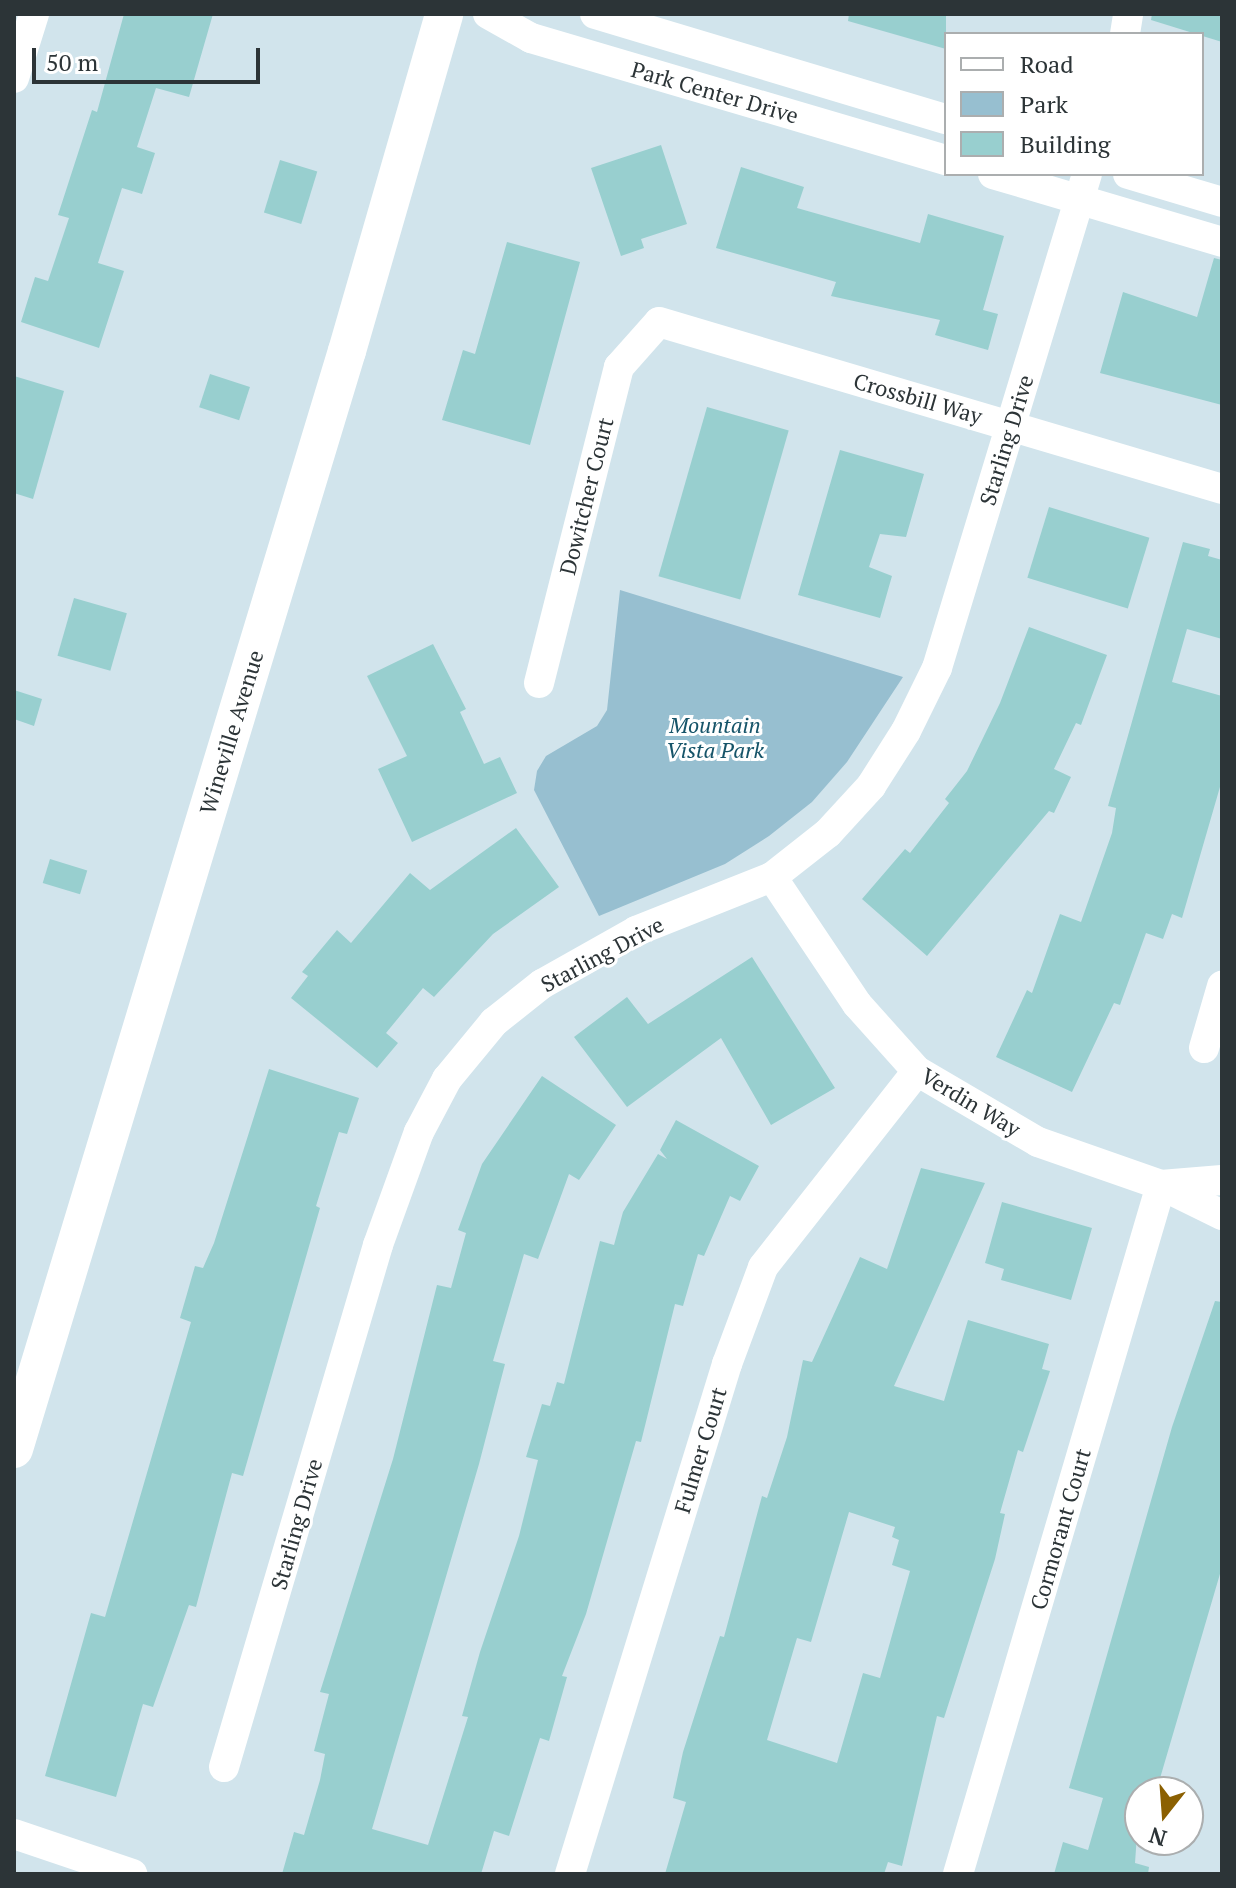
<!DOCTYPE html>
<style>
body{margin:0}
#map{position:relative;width:1236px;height:1888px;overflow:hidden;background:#d1e4ec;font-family:"PT Serif",serif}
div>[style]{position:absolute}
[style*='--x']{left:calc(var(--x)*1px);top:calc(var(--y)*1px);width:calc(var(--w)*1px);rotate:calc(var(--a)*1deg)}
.green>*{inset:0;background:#97bfd0}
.building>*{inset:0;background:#98cfcf;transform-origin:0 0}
.minor>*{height:30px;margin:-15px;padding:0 15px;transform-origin:15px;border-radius:15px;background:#fff}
.major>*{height:38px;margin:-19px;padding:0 19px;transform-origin:19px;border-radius:19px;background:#fff}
span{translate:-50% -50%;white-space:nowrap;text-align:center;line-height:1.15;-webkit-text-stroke:6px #fff;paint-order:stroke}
.street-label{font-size:22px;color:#2c3437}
.park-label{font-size:22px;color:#165469;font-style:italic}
.frame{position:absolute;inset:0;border:16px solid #2c3437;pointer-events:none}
.legend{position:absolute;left:944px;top:32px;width:260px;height:144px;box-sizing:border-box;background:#fff;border:2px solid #abaeaf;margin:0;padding:10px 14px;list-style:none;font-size:24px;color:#2c3437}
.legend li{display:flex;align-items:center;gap:16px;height:40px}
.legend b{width:40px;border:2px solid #abaeaf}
.north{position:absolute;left:1124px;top:1776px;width:80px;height:80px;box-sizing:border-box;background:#fff;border:2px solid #abaeaf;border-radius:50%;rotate:197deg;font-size:22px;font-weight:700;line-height:32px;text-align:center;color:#2c3437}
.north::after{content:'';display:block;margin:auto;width:28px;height:36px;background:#8b6002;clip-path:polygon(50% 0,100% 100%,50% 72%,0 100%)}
.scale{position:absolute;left:32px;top:48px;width:228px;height:36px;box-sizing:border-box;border:4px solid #2c3437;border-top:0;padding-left:10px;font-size:24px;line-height:28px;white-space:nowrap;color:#2c3437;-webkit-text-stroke:6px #fff;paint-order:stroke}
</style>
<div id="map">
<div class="green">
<div style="clip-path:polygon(620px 590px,903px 677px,847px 762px,812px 802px,769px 836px,725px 864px,599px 916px,534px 790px,537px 771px,546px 756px,597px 726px,607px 710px)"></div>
</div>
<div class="building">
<div style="clip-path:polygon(124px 14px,213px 14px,189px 97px,156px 88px,137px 147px,155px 153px,142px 194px,122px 188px,98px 263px,124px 271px,99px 348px,21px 322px,35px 277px,48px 281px,69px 218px,58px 215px,92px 110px,97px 112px)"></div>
<div style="clip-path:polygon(849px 14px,946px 14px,946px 49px,848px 21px)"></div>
<div style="clip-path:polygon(1152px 14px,1222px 14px,1222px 42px,1151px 20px)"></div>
<div style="clip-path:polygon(661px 145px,687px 224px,641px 239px,644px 248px,621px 256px,591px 168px)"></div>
<div style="left:280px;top:160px;width:39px;height:55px;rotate:17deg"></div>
<div style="clip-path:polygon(741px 167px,804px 187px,797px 208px,920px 243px,928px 214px,1004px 236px,983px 310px,998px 314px,988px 350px,935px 335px,940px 320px,831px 296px,836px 282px,716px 248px)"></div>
<div style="clip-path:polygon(507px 242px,580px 262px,530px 445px,442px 420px,463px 350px,475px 354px)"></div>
<div style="clip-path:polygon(1214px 258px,1222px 260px,1222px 405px,1100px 373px,1123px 292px,1197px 317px)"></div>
<div style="left:210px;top:374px;width:42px;height:35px;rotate:18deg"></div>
<div style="clip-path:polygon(14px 376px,64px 391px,33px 499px,14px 493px)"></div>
<div style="left:707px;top:407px;width:85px;height:176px;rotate:16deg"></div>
<div style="clip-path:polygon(840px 450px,924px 474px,906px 537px,880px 534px,869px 567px,892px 576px,880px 618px,798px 595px)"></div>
<div style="left:1049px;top:507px;width:105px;height:74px;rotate:17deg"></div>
<div style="clip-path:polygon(1183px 542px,1210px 549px,1208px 556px,1222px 560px,1222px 639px,1187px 629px,1172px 682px,1222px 696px,1222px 780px,1182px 918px,1172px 914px,1163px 939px,1146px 933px,1120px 1005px,1114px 1003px,1072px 1092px,996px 1057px,1027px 990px,1032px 993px,1060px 914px,1081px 922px,1112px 833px,1116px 808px,1108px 806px)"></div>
<div style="left:74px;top:598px;width:55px;height:60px;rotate:16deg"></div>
<div style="clip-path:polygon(1029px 627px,1107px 655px,1081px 725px,1076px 723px,1054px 769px,1071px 777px,1054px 813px,1049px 811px,927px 956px,862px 899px,905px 849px,910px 853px,949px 803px,945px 799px,967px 771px,1000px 703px)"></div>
<div style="clip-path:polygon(433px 644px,466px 709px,460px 712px,484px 764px,500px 757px,517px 793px,412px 842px,378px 769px,407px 756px,367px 676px)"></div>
<div style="clip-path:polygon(14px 690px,42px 699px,34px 726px,14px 719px)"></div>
<div style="clip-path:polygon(516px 828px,559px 887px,493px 934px,434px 997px,423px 988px,386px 1033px,398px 1043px,377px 1068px,291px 998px,308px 976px,302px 972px,337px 930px,351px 943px,410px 873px,430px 890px)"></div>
<div style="left:50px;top:859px;width:39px;height:25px;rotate:17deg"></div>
<div style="clip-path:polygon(752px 957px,835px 1088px,771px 1125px,721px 1038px,627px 1107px,574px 1037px,627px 997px,648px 1024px)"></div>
<div style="clip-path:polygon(269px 1069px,359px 1098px,347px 1134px,339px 1132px,316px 1206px,320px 1208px,243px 1476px,232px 1473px,196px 1607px,189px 1605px,153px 1707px,143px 1704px,116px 1797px,45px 1776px,91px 1613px,105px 1617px,191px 1322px,180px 1318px,195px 1266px,203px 1268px,214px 1243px)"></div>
<div style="clip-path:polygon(542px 1076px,616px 1125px,579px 1180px,569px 1174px,538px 1259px,524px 1254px,493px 1361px,505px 1364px,479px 1464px,372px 1829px,428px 1845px,468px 1717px,462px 1716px,480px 1652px,519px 1536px,538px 1460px,526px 1457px,542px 1404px,550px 1406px,557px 1382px,564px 1384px,600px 1241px,614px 1245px,623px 1212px,658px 1154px,667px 1159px,660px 1150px,676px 1120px,759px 1166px,740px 1201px,730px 1196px,704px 1256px,698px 1254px,683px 1306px,675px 1304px,641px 1442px,636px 1441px,586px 1614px,562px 1676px,567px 1677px,549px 1741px,540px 1738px,509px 1836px,494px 1831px,481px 1874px,282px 1874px,294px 1832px,304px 1835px,320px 1780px,325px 1754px,314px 1751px,329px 1694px,320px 1692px,393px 1459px,437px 1285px,451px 1288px,466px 1233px,458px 1230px,482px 1164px)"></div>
<div style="clip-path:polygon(evenodd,921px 1168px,985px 1183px,894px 1386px,944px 1401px,968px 1320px,1049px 1344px,1042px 1369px,1050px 1371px,1023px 1452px,1018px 1450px,1000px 1513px,1005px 1514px,995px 1559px,944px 1718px,937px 1716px,902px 1866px,888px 1862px,884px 1874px,665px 1874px,686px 1802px,673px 1798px,683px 1752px,720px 1636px,724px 1637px,762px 1496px,767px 1498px,787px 1437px,803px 1360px,812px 1362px,860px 1257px,887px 1269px,921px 1168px,849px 1512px,895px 1527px,892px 1537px,899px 1540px,892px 1565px,910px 1571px,880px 1678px,863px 1673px,837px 1763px,767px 1740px,797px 1638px,811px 1642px,849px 1512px)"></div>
<div style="clip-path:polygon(1002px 1202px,1092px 1228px,1071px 1300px,1001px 1280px,1004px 1269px,985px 1263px)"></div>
<div style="clip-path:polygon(1215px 1301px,1222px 1302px,1222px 1567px,1156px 1792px,1140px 1792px,1135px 1863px,1149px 1867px,1148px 1874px,1054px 1874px,1063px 1842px,1088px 1850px,1103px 1798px,1069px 1788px,1172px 1427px)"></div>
</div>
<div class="minor">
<div style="--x:488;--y:14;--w:49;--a:29.2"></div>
<div style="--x:531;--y:38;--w:433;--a:16.4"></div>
<div style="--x:595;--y:14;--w:366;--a:16.7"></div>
<div style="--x:1125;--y:34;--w:20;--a:-81"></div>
<div style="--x:14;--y:78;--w:67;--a:-72.6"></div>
<div style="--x:993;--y:174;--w:239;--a:16.5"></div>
<div style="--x:1128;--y:174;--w:98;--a:16.6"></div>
<div style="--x:539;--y:683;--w:326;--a:-75.8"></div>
<div style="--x:619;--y:367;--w:60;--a:-48.4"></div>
<div style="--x:659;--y:322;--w:587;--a:16.52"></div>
<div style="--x:772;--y:877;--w:153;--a:56.2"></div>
<div style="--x:857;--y:1004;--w:90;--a:48.2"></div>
<div style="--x:917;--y:1071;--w:140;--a:30.4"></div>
<div style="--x:1038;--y:1142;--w:130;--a:19.3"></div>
<div style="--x:1161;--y:1185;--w:68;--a:26.2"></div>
<div style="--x:1204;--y:1048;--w:65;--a:-73.8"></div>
<div style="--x:1161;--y:1185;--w:61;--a:-4.7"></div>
<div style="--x:224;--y:1767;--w:544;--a:-73.56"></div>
<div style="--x:378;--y:1245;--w:120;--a:-70.1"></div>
<div style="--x:419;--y:1132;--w:60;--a:-62.2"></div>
<div style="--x:447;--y:1079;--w:74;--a:-50.5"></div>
<div style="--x:494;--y:1022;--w:61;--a:-38.4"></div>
<div style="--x:542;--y:984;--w:108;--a:-29.4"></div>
<div style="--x:636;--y:931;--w:146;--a:-21.7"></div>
<div style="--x:772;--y:877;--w:71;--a:-38.2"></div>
<div style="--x:828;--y:833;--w:64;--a:-47.5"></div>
<div style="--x:871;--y:786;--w:65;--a:-57.5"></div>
<div style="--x:906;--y:731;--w:70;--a:-63.8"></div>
<div style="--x:937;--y:668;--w:516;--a:-73.11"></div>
<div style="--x:14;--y:1834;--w:125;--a:18.7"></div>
<div style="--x:570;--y:1874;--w:534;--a:-72.89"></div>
<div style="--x:727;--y:1364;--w:103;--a:-69.6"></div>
<div style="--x:763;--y:1267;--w:249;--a:-51.8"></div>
<div style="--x:958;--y:1874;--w:718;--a:-73.58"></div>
</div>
<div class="major">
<div style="--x:14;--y:1449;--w:1147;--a:-73.13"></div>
<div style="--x:347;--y:351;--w:351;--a:-73.9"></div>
</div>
<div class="street-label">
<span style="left:715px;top:92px;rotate:16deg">Park Center Drive</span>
<span style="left:918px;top:398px;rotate:16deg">Crossbill Way</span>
<span style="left:1006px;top:440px;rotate:-73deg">Starling Drive</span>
<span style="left:586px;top:496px;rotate:-76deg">Dowitcher Court</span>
<span style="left:231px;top:732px;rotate:-73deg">Wineville Avenue</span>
<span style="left:602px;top:954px;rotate:-28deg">Starling Drive</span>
<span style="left:971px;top:1102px;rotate:31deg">Verdin Way</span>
<span style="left:700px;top:1450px;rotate:-73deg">Fulmer Court</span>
<span style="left:296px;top:1524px;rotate:-74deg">Starling Drive</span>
<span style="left:1060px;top:1529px;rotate:-74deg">Cormorant Court</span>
</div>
<div class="park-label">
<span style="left:715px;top:737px">Mountain<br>Vista Park</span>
</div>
<div class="frame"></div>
<ul class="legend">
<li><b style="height:10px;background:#fff"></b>Road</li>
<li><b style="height:22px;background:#97bfd0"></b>Park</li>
<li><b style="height:22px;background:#98cfcf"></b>Building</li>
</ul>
<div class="north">N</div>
<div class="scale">50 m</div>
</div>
